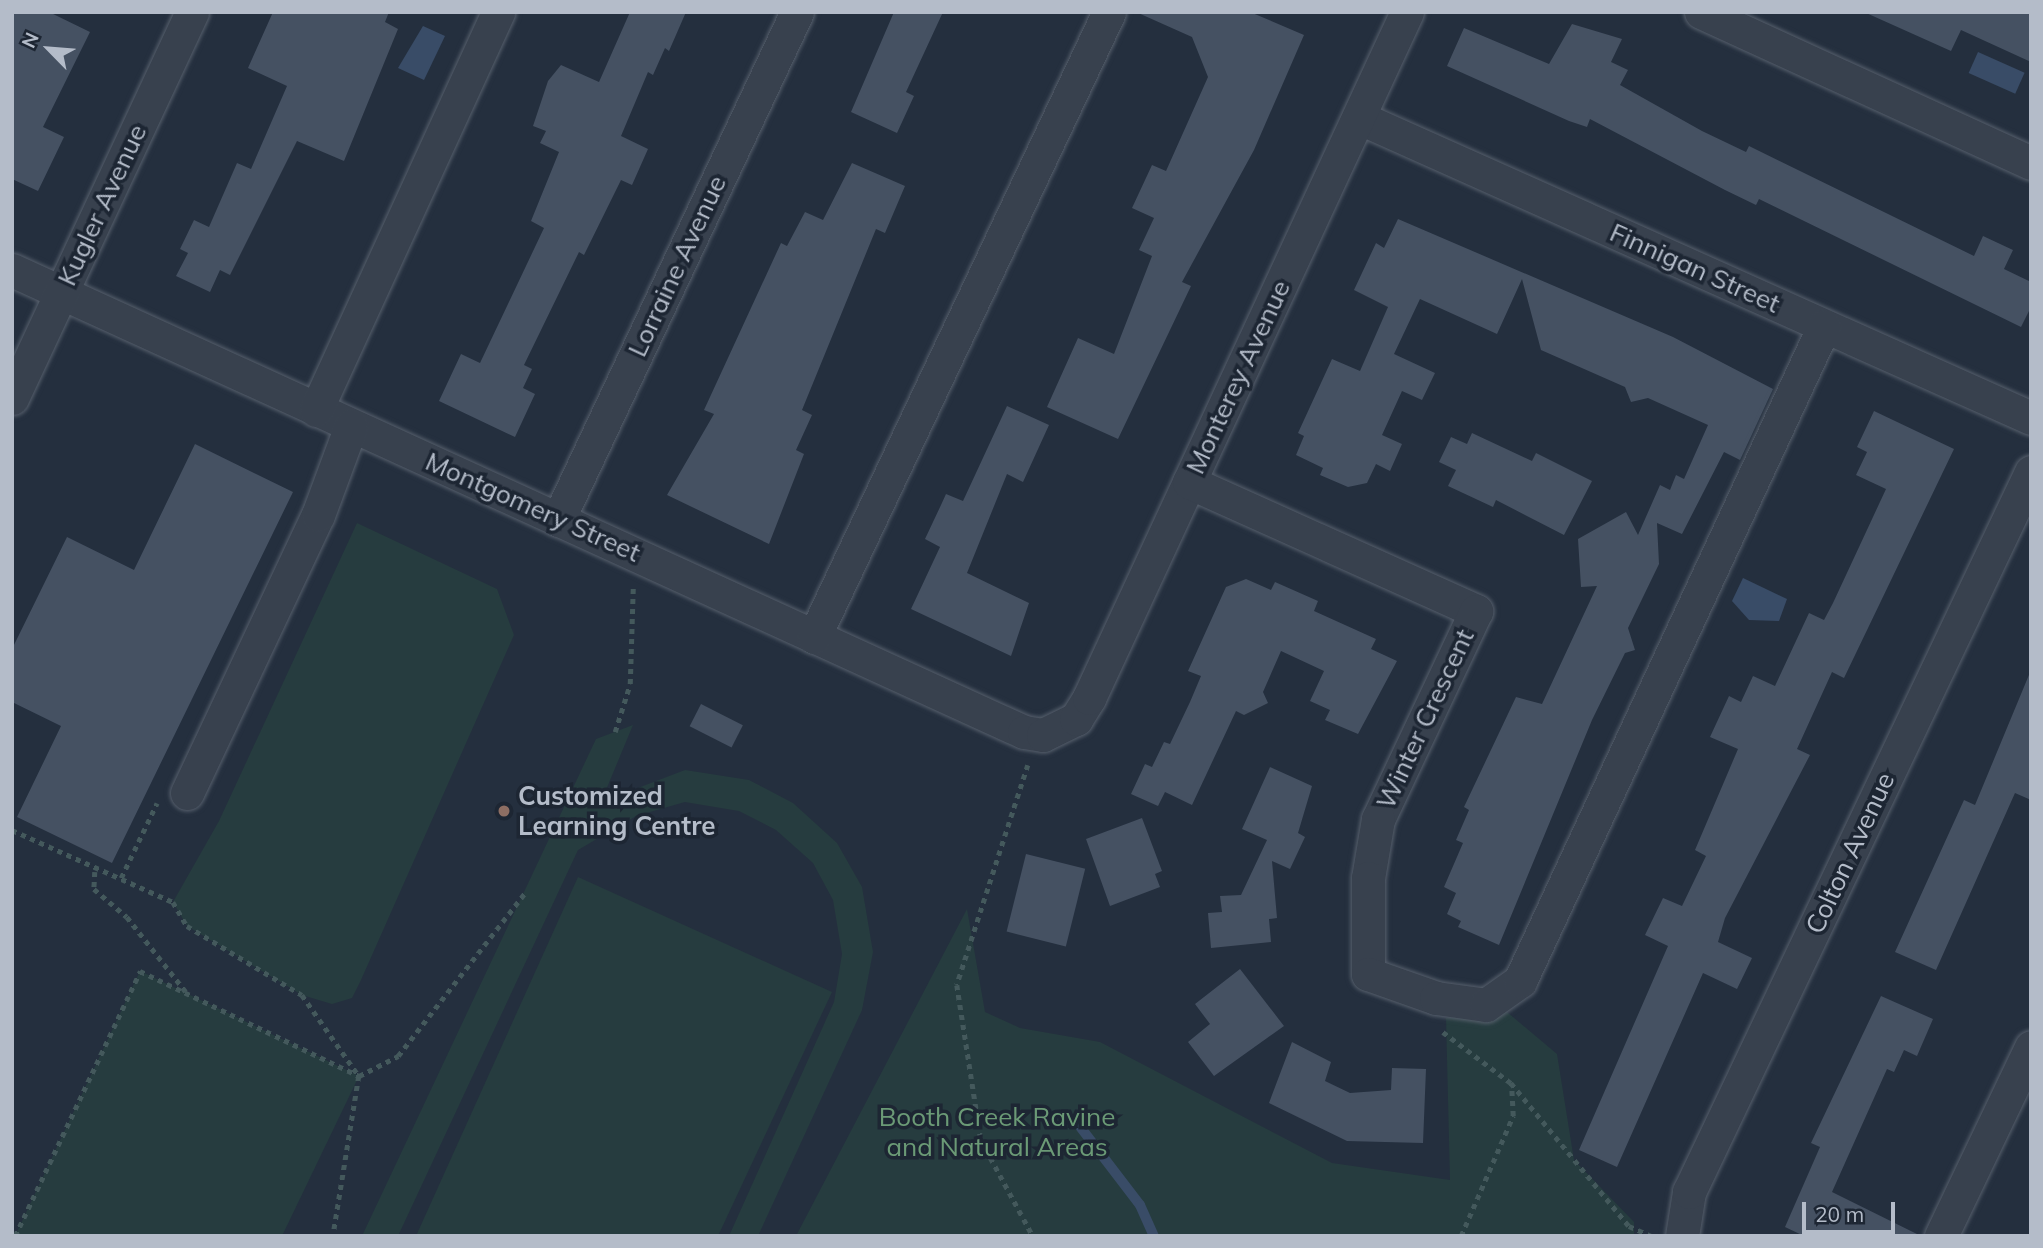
<!DOCTYPE html>
<style>
body{margin:0}
#map{position:relative;width:2043px;height:1248px;overflow:hidden;background:#242f3e;font-family:Mulish,sans-serif}
div>[style]{position:absolute}
[style*='--x']{left:calc(var(--x)*1px);top:calc(var(--y)*1px);width:calc(var(--w)*1px);rotate:calc(var(--a)*1deg)}
.green>*{inset:0;background:#263c3f}
.water>*{inset:0;background:#394c67;transform-origin:0 0}
.stream>*{height:10px;margin:-5px;padding:0 5px;transform-origin:5px;border-radius:5px;background:#394c67}
.building>*{inset:0;background:#455162;transform-origin:0 0}
.path>*{height:4.5px;margin-top:-2.25px;transform-origin:0;background:repeating-linear-gradient(90deg,#44595c 0 5px,transparent 0 10px)}
.roads{filter:drop-shadow(0 0 2px #565f6c) drop-shadow(0 0 2px #565f6c)}
.minor>*{height:33px;margin:-16.5px;padding:0 16.5px;transform-origin:16.5px;border-radius:16.5px;background:#38414e}
.dots>*{width:19px;height:19px;translate:-50% -50%;box-sizing:border-box;border:4px solid #1d2633;border-radius:50%}
span{translate:-50% -50%;white-space:nowrap;text-align:center;line-height:1.15;-webkit-text-stroke:7px #1d2633;paint-order:stroke}
.street-label{font-size:26px;color:#b4bcc9}
.poi-label{font-size:26px;color:#b4bcc9;font-weight:700}
.left{translate:0 -50%;text-align:left}
.park-label{font-size:26px;color:#6b9a76}
.frame{position:absolute;inset:0;border:14px solid #b4bcc9;pointer-events:none}
.north{position:absolute;left:14px;top:14px;width:70px;height:70px;-webkit-text-stroke:5px #1d2633;paint-order:stroke;rotate:295deg;font-size:19px;font-weight:700;line-height:28px;text-align:center;color:#b4bcc9}
.north::after{content:'';display:block;margin:auto;width:24px;height:32px;background:#b4bcc9;clip-path:polygon(50% 0,100% 100%,50% 72%,0 100%)}
.scale{position:absolute;left:1802px;top:1202px;width:93px;height:32px;box-sizing:border-box;border:4px solid #b4bcc9;border-top:0;padding-left:9px;font-size:21px;line-height:24px;white-space:nowrap;color:#b4bcc9;-webkit-text-stroke:5px #1d2633;paint-order:stroke}
</style>
<div id="map">
<div class="green">
<div style="clip-path:polygon(357px 523px,497px 589px,514px 635px,361px 980px,352px 998px,332px 1004px,302px 995px,187px 926px,173px 902px,219px 821px)"></div>
<div style="clip-path:polygon(633px 725px,601px 802px,685px 770px,749px 780px,793px 803px,837px 843px,862px 887px,873px 952px,862px 1010px,758px 1236px,729px 1236px,834px 1002px,842px 954px,833px 900px,813px 863px,776px 830px,739px 811px,685px 802px,636px 816px,578px 850px,398px 1236px,362px 1236px,596px 739px)"></div>
<div style="clip-path:polygon(578px 877px,832px 992px,718px 1236px,416px 1236px)"></div>
<div style="clip-path:polygon(967px 909px,985px 1012px,1020px 1028px,1100px 1042px,1332px 1163px,1450px 1180px,1446px 1018px,1507px 1012px,1557px 1054px,1574px 1160px,1634px 1222px,1634px 1236px,796px 1236px)"></div>
<div style="clip-path:polygon(140px 971px,359px 1076px,282px 1236px,15px 1236px)"></div>
</div>
<div class="water">
<div style="clip-path:polygon(423px 26px,445px 36px,424px 80px,398px 68px)"></div>
<div style="left:1978px;top:52px;width:51px;height:23px;rotate:24deg"></div>
<div style="clip-path:polygon(1743px 578px,1787px 599px,1779px 621px,1749px 620px,1732px 601px)"></div>
</div>
<div class="stream">
<div style="--x:1075;--y:1120;--w:107;--a:52.6"></div>
<div style="--x:1140;--y:1205;--w:34;--a:66"></div>
</div>
<div class="building">
<div style="clip-path:polygon(12px 12px,49px 12px,90px 32px,43px 127px,64px 137px,38px 191px,12px 179px)"></div>
<div style="clip-path:polygon(273px 12px,389px 12px,385px 22px,398px 29px,344px 161px,297px 141px,230px 275px,220px 270px,210px 292px,176px 276px,188px 253px,180px 249px,194px 220px,209px 227px,237px 163px,251px 169px,287px 86px,248px 68px)"></div>
<div style="clip-path:polygon(630px 12px,686px 12px,669px 51px,665px 48px,653px 75px,648px 72px,621px 136px,648px 149px,632px 185px,621px 180px,584px 255px,579px 252px,524px 365px,532px 369px,523px 388px,535px 394px,515px 437px,439px 401px,461px 354px,480px 363px,544px 228px,531px 221px,559px 152px,540px 143px,546px 131px,533px 126px,548px 81px,561px 65px,599px 82px)"></div>
<div style="clip-path:polygon(894px 12px,943px 12px,906px 92px,914px 96px,897px 133px,851px 112px)"></div>
<div style="clip-path:polygon(1136px 12px,1250px 12px,1304px 35px,1254px 150px,1182px 282px,1191px 286px,1118px 439px,1047px 407px,1078px 338px,1114px 354px,1152px 256px,1139px 250px,1154px 218px,1132px 208px,1152px 165px,1166px 171px,1208px 77px,1192px 37px)"></div>
<div style="clip-path:polygon(1864px 12px,2031px 12px,2031px 62px,1961px 30px,1951px 51px)"></div>
<div style="clip-path:polygon(1572px 24px,1622px 39px,1611px 62px,1628px 70px,1620px 85px,1702px 131px,1746px 152px,1749px 146px,1974px 256px,1983px 236px,2013px 250px,2004px 269px,2031px 282px,2031px 307px,2021px 327px,1759px 199px,1756px 205px,1725px 190px,1590px 119px,1587px 127px,1569px 121px,1447px 66px,1464px 28px,1549px 64px)"></div>
<div style="clip-path:polygon(852px 163px,905px 186px,885px 233px,876px 229px,802px 410px,812px 415px,796px 450px,804px 454px,769px 544px,667px 495px,714px 414px,704px 410px,781px 243px,787px 246px,805px 212px,823px 220px)"></div>
<div style="clip-path:polygon(1398px 219px,1673px 337px,1773px 389px,1740px 460px,1724px 452px,1682px 534px,1657px 523px,1659px 564px,1628px 628px,1635px 650px,1625px 653px,1592px 720px,1499px 945px,1458px 927px,1461px 921px,1447px 914px,1456px 893px,1444px 887px,1463px 843px,1456px 840px,1469px 810px,1464px 807px,1516px 697px,1542px 704px,1597px 586px,1581px 587px,1578px 539px,1626px 512px,1638px 535px,1660px 485px,1670px 490px,1676px 475px,1684px 479px,1708px 425px,1648px 398px,1631px 402px,1625px 387px,1541px 350px,1522px 279px,1497px 334px,1420px 299px,1394px 354px,1435px 373px,1422px 400px,1402px 391px,1382px 435px,1402px 444px,1390px 471px,1376px 464px,1367px 483px,1348px 487px,1320px 475px,1323px 468px,1296px 455px,1304px 436px,1298px 433px,1332px 359px,1360px 371px,1388px 307px,1354px 290px,1376px 243px,1384px 248px)"></div>
<div style="clip-path:polygon(1007px 406px,1049px 425px,1023px 482px,1007px 474px,967px 573px,1029px 603px,1011px 656px,911px 609px,940px 547px,925px 539px,941px 505px,946px 494px,963px 501px)"></div>
<div style="clip-path:polygon(1874px 411px,1954px 449px,1844px 678px,1832px 672px,1797px 749px,1810px 755px,1725px 918px,1718px 942px,1752px 958px,1737px 989px,1703px 973px,1617px 1167px,1579px 1150px,1668px 946px,1645px 935px,1663px 898px,1682px 906px,1706px 856px,1695px 850px,1738px 749px,1710px 737px,1729px 696px,1741px 702px,1753px 676px,1775px 686px,1809px 613px,1824px 620px,1833px 603px,1886px 489px,1856px 475px,1867px 452px,1857px 447px)"></div>
<div style="clip-path:polygon(1472px 433px,1532px 461px,1536px 453px,1592px 481px,1564px 535px,1496px 500px,1493px 507px,1448px 486px,1456px 470px,1439px 462px,1451px 437px,1467px 444px)"></div>
<div style="clip-path:polygon(195px 444px,293px 492px,112px 863px,17px 817px,61px 726px,12px 702px,12px 649px,67px 537px,134px 570px)"></div>
<div style="clip-path:polygon(1246px 579px,1271px 590px,1275px 582px,1318px 601px,1314px 611px,1376px 639px,1371px 649px,1397px 661px,1358px 734px,1325px 720px,1330px 710px,1310px 701px,1324px 671px,1281px 651px,1263px 692px,1268px 703px,1244px 715px,1236px 711px,1192px 805px,1165px 792px,1158px 806px,1131px 794px,1145px 764px,1152px 767px,1164px 742px,1170px 744px,1190px 702px,1201px 676px,1188px 671px,1226px 587px)"></div>
<div style="clip-path:polygon(2031px 670px,2031px 800px,2015px 793px,1936px 970px,1895px 952px,1964px 800px,1975px 805px)"></div>
<div style="left:701px;top:704px;width:47px;height:25px;rotate:27deg"></div>
<div style="clip-path:polygon(1270px 767px,1312px 786px,1298px 833px,1305px 837px,1290px 869px,1272px 861px,1277px 918px,1269px 919px,1271px 942px,1211px 948px,1208px 913px,1222px 912px,1220px 896px,1241px 895px,1267px 840px,1242px 829px)"></div>
<div style="clip-path:polygon(1142px 818px,1162px 871px,1155px 874px,1160px 887px,1110px 906px,1086px 839px)"></div>
<div style="left:1026px;top:854px;width:61px;height:80px;rotate:14deg"></div>
<div style="clip-path:polygon(1240px 969px,1284px 1026px,1214px 1076px,1188px 1042px,1210px 1024px,1195px 1004px)"></div>
<div style="clip-path:polygon(1881px 996px,1933px 1019px,1917px 1056px,1904px 1050px,1894px 1072px,1887px 1069px,1832px 1192px,1921px 1236px,1804px 1236px,1785px 1227px,1820px 1147px,1811px 1143px)"></div>
<div style="clip-path:polygon(1292px 1042px,1331px 1062px,1325px 1081px,1350px 1093px,1391px 1090px,1392px 1068px,1426px 1069px,1423px 1143px,1347px 1141px,1269px 1103px)"></div>
</div>
<div class="path">
<div style="--x:615;--y:732;--w:50;--a:-72.6"></div>
<div style="--x:630;--y:684;--w:96;--a:-88.2"></div>
<div style="--x:1028;--y:765;--w:231;--a:107.9"></div>
<div style="--x:957;--y:985;--w:157;--a:81.2"></div>
<div style="--x:981;--y:1140;--w:109;--a:61.6"></div>
<div style="--x:12;--y:830;--w:176;--a:24.1"></div>
<div style="--x:173;--y:902;--w:28;--a:60"></div>
<div style="--x:187;--y:926;--w:134;--a:31"></div>
<div style="--x:302;--y:995;--w:99;--a:54.9"></div>
<div style="--x:359;--y:1076;--w:44;--a:-27.1"></div>
<div style="--x:398;--y:1056;--w:207;--a:-52.1"></div>
<div style="--x:95;--y:872;--w:17;--a:93"></div>
<div style="--x:94;--y:889;--w:43;--a:40.3"></div>
<div style="--x:127;--y:917;--w:95;--a:51.8"></div>
<div style="--x:121;--y:878;--w:83;--a:-64.4"></div>
<div style="--x:1443;--y:1032;--w:85;--a:36.9"></div>
<div style="--x:1511;--y:1083;--w:185;--a:50.5"></div>
<div style="--x:1629;--y:1226;--w:24;--a:24"></div>
<div style="--x:15;--y:1236;--w:293;--a:-64.7"></div>
<div style="--x:140;--y:971;--w:243;--a:25.6"></div>
<div style="--x:359;--y:1076;--w:162;--a:99.2"></div>
<div style="--x:1461;--y:1236;--w:131;--a:-66.6"></div>
<div style="--x:1513;--y:1116;--w:33;--a:-93"></div>
</div>
<div class="roads">
<div class="minor">
<div style="--x:1701;--y:12;--w:363;--a:24.6"></div>
<div style="--x:1360;--y:118;--w:735;--a:24.09"></div>
<div style="--x:12;--y:270;--w:1112;--a:24.54"></div>
<div style="--x:1024;--y:732;--w:19;--a:9"></div>
<div style="--x:1043;--y:735;--w:37;--a:-26"></div>
<div style="--x:1076;--y:719;--w:25;--a:-58"></div>
<div style="--x:1089;--y:698;--w:756;--a:-65.13"></div>
<div style="--x:12;--y:398;--w:426;--a:-65"></div>
<div style="--x:316;--y:410;--w:438;--a:-65.4"></div>
<div style="--x:1189;--y:482;--w:315;--a:24.2"></div>
<div style="--x:1476;--y:611;--w:230;--a:115.2"></div>
<div style="--x:1378;--y:819;--w:60;--a:99.6"></div>
<div style="--x:1368;--y:878;--w:96;--a:90"></div>
<div style="--x:1368;--y:974;--w:72;--a:19.4"></div>
<div style="--x:1436;--y:998;--w:50;--a:8"></div>
<div style="--x:1486;--y:1005;--w:42;--a:-35.2"></div>
<div style="--x:1520;--y:981;--w:722;--a:-65.1"></div>
<div style="--x:558;--y:520;--w:561;--a:-64.8"></div>
<div style="--x:814;--y:637;--w:691;--a:-64.73"></div>
<div style="--x:187;--y:793;--w:307;--a:-64.8"></div>
<div style="--x:318;--y:515;--w:95;--a:-69.7"></div>
<div style="--x:1682;--y:1236;--w:45;--a:-81"></div>
<div style="--x:1689;--y:1192;--w:797;--a:-64.59"></div>
<div style="--x:1941;--y:1236;--w:209;--a:-64.5"></div>
</div>
</div>
<div class="dots">
<div style="left:504px;top:811px;background:#8d6e63"></div>
</div>
<div class="street-label">
<span style="left:102px;top:205px;rotate:-65deg">Kugler Avenue</span>
<span style="left:677px;top:266px;rotate:-65deg">Lorraine Avenue</span>
<span style="left:1695px;top:268px;rotate:24deg">Finnigan Street</span>
<span style="left:1238px;top:377px;rotate:-65deg">Monterey Avenue</span>
<span style="left:533px;top:507px;rotate:24deg">Montgomery Street</span>
<span style="left:1425px;top:719px;rotate:-65deg">Winter Crescent</span>
<span style="left:1850px;top:853px;rotate:-65deg">Colton Avenue</span>
</div>
<div class="poi-label">
<span class="left" style="left:518px;top:811px">Customized<br>Learning Centre</span>
</div>
<div class="park-label">
<span style="left:997px;top:1132px">Booth Creek Ravine<br>and Natural Areas</span>
</div>
<div class="frame"></div>
<div class="north">N</div>
<div class="scale">20 m</div>
</div>
